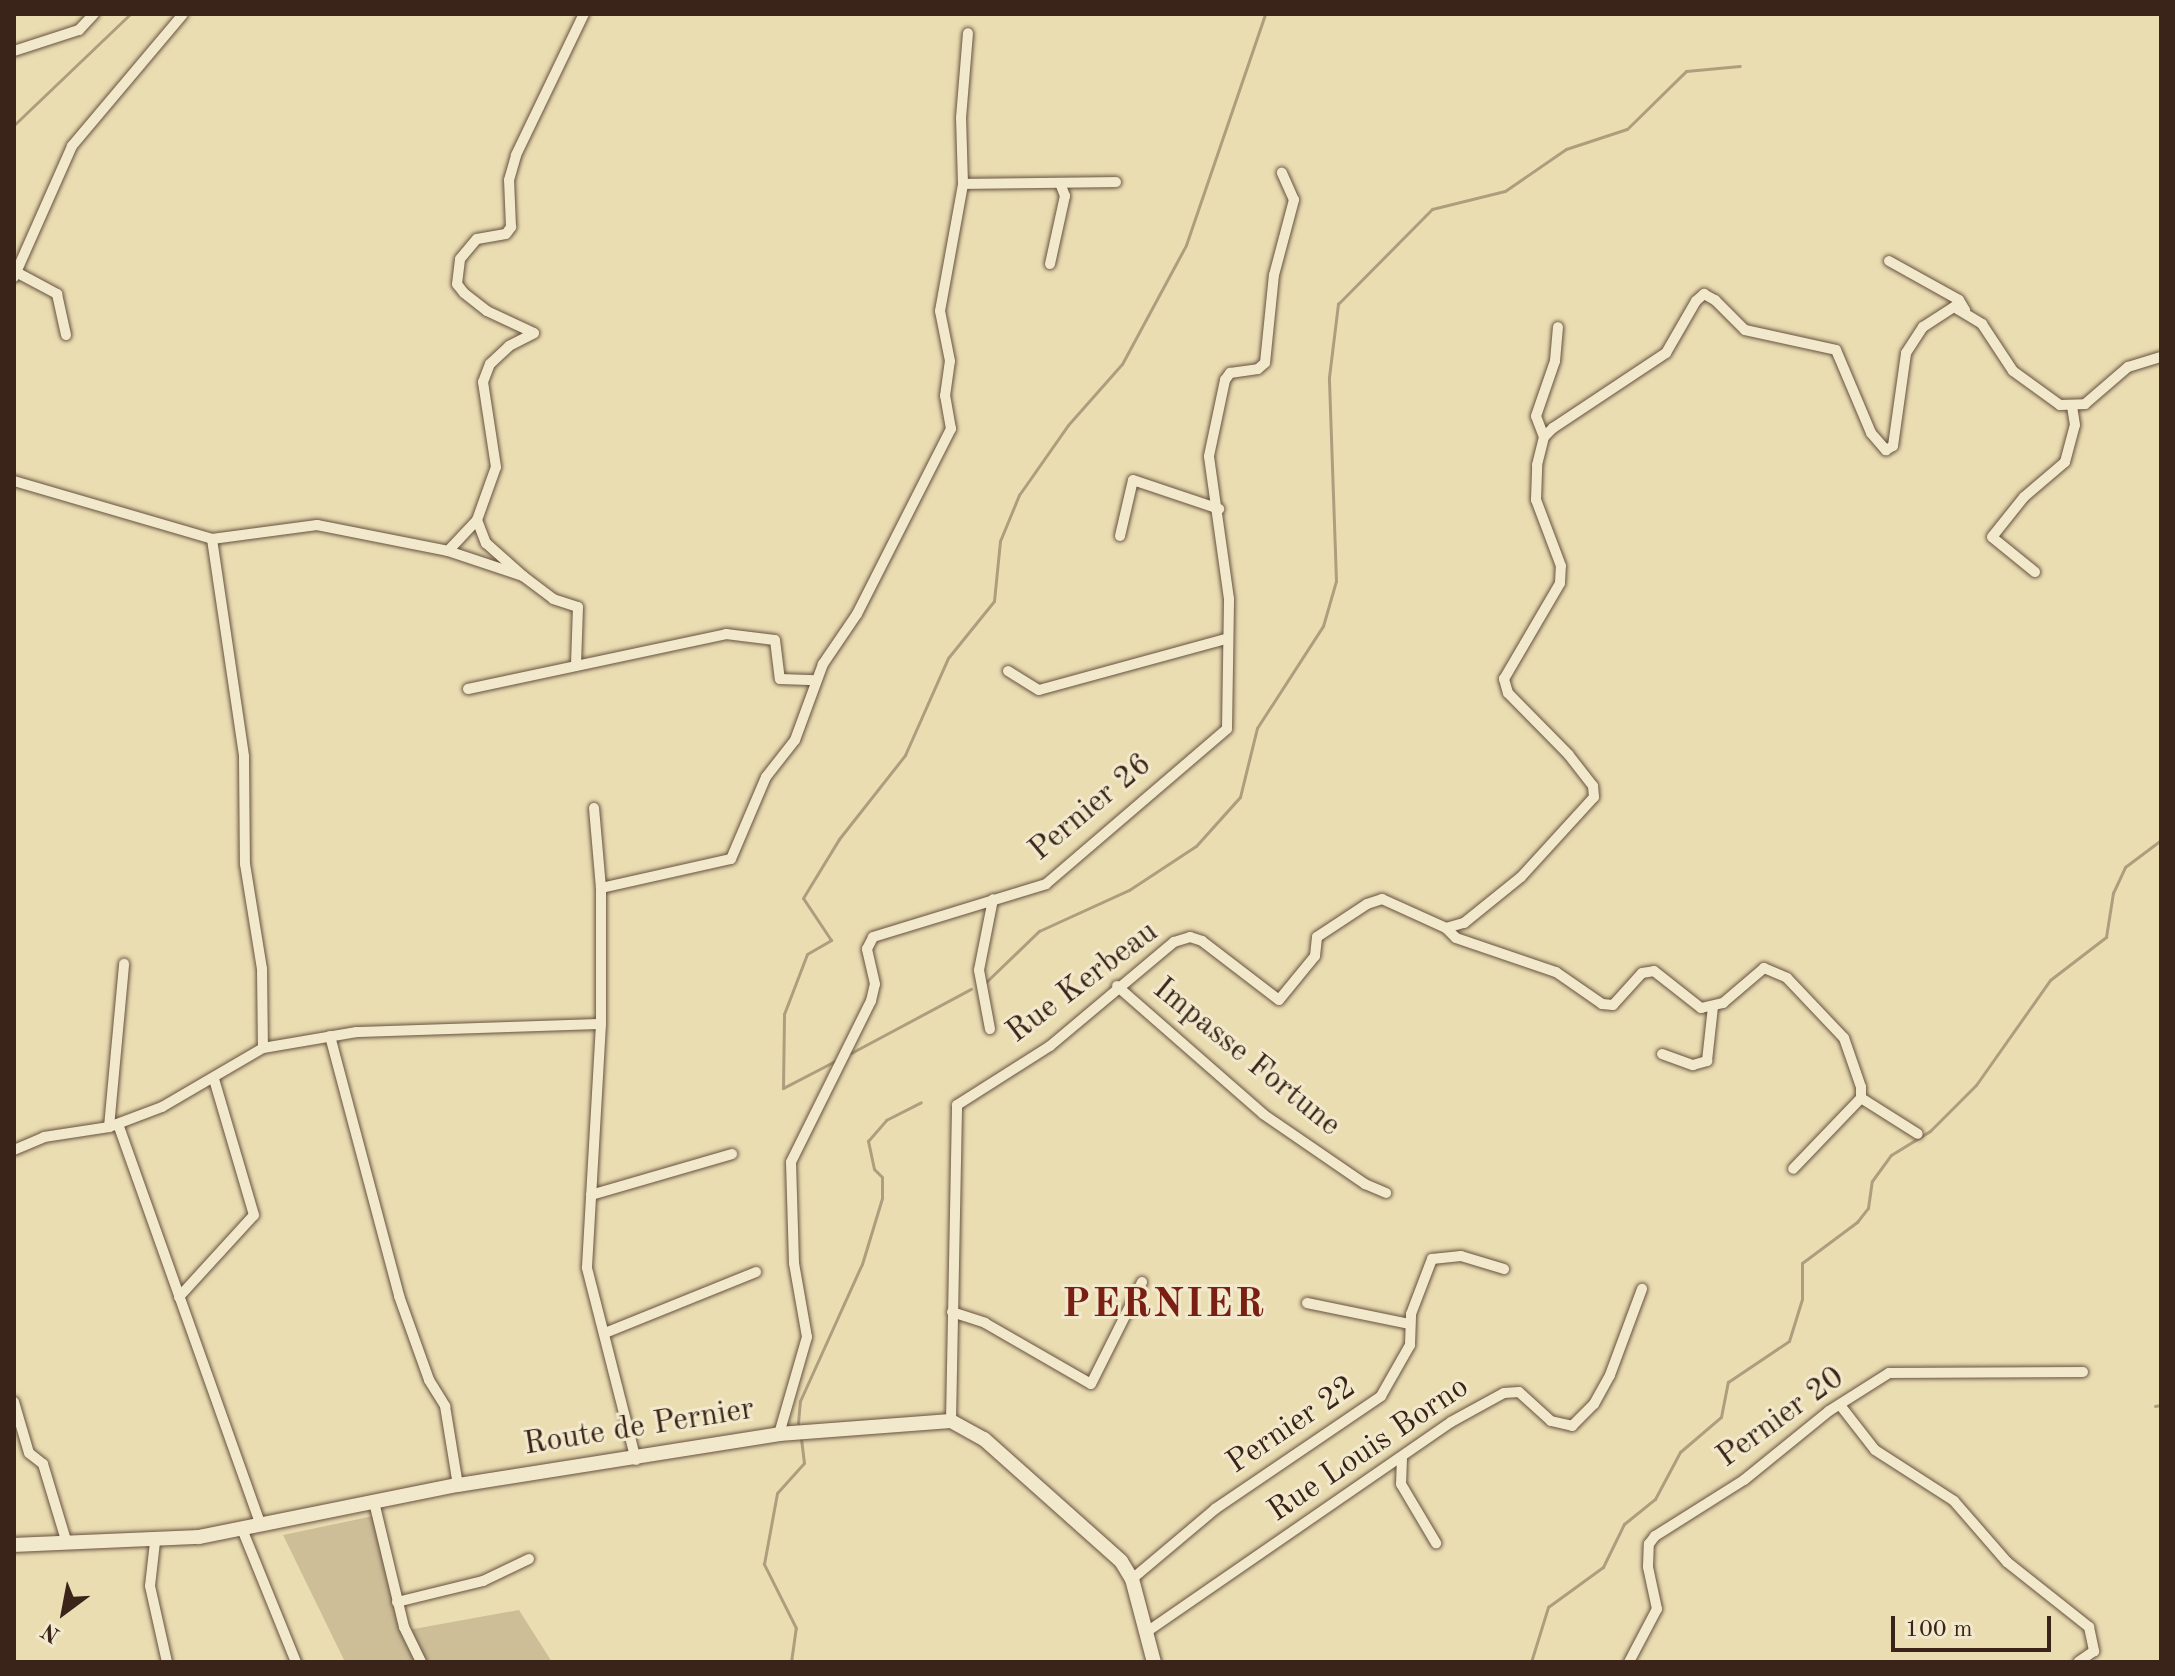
<!DOCTYPE html>
<style>
body{margin:0}
#map{position:relative;width:2175px;height:1676px;overflow:hidden;background:#ebddb2;font-family:"Old Standard TT",serif}
div>[style]{position:absolute}
[style*='--x']{left:calc(var(--x)*1px);top:calc(var(--y)*1px);width:calc(var(--w)*1px);rotate:calc(var(--a)*1deg)}
.green>*{inset:0;background:#cdbe98}
.stream>*{height:3px;margin:-1.5px;padding:0 1.5px;transform-origin:1.5px;border-radius:1.5px;background:#af9e7e}
.roads{filter:drop-shadow(0 0 2px #665240) drop-shadow(0 0 2px #665240)}
.street>*{height:10px;margin:-5px;padding:0 5px;transform-origin:5px;border-radius:5px;background:#f2e9cd}
.secondary>*{height:14px;margin:-7px;padding:0 7px;transform-origin:7px;border-radius:7px;background:#f2e9cd}
span{translate:-50% -50%;white-space:nowrap;text-align:center;line-height:1.15;-webkit-text-stroke:6px #f2e9cd;paint-order:stroke}
.street-label{font-size:32px;color:#3a241a}
.district-label{font-size:40px;color:#7a1f14;font-weight:700;letter-spacing:2px}
.frame{position:absolute;inset:0;border:16px solid #3a241a;pointer-events:none}
.north{position:absolute;left:24px;top:1572px;width:80px;height:80px;-webkit-text-stroke:6px #f2e9cd;paint-order:stroke;rotate:212deg;font-size:22px;font-weight:700;line-height:32px;text-align:center;color:#3a241a}
.north::after{content:'';display:block;margin:auto;width:28px;height:36px;background:#3a241a;clip-path:polygon(50% 0,100% 100%,50% 72%,0 100%)}
.scale{position:absolute;left:1891px;top:1616px;width:160px;height:36px;box-sizing:border-box;border:4px solid #3a241a;border-top:0;padding-left:10px;font-size:24px;line-height:28px;white-space:nowrap;color:#3a241a;-webkit-text-stroke:6px #f2e9cd;paint-order:stroke}
</style>
<div id="map">
<div class="green">
<div style="clip-path:polygon(378px 1515px,408px 1630px,519px 1610px,552px 1662px,345px 1662px,283px 1535px)"></div>
</div>
<div class="stream">
<div style="--x:14;--y:125;--w:161;--a:-43.7"></div>
<div style="--x:986;--y:982;--w:74;--a:-43.9"></div>
<div style="--x:1039;--y:931;--w:99;--a:-24.5"></div>
<div style="--x:1129;--y:890;--w:80;--a:-33.3"></div>
<div style="--x:1196;--y:846;--w:66;--a:-48.1"></div>
<div style="--x:1240;--y:797;--w:71;--a:-76.2"></div>
<div style="--x:1257;--y:728;--w:121;--a:-57.1"></div>
<div style="--x:1323;--y:626;--w:47;--a:-73.9"></div>
<div style="--x:1336;--y:581;--w:204;--a:-92"></div>
<div style="--x:1329;--y:377;--w:74;--a:-83"></div>
<div style="--x:1338;--y:304;--w:134;--a:-45.3"></div>
<div style="--x:1432;--y:209;--w:75;--a:-13.9"></div>
<div style="--x:1505;--y:191;--w:74;--a:-34.5"></div>
<div style="--x:1566;--y:149;--w:64;--a:-18.2"></div>
<div style="--x:1627;--y:129;--w:83;--a:-44.5"></div>
<div style="--x:1686;--y:71;--w:54;--a:-5.3"></div>
<div style="--x:851;--y:1053;--w:136;--a:-28.1"></div>
<div style="--x:837;--y:1060;--w:61;--a:152.6"></div>
<div style="--x:783;--y:1088;--w:74;--a:-89.2"></div>
<div style="--x:784;--y:1014;--w:64;--a:-69"></div>
<div style="--x:807;--y:954;--w:28;--a:-30"></div>
<div style="--x:831;--y:940;--w:50;--a:-123.7"></div>
<div style="--x:803;--y:898;--w:69;--a:-58.6"></div>
<div style="--x:839;--y:839;--w:107;--a:-51.8"></div>
<div style="--x:905;--y:755;--w:106;--a:-66.1"></div>
<div style="--x:948;--y:658;--w:73;--a:-51.1"></div>
<div style="--x:994;--y:601;--w:60;--a:-84.3"></div>
<div style="--x:1000;--y:541;--w:50;--a:-67.6"></div>
<div style="--x:1019;--y:495;--w:85;--a:-55"></div>
<div style="--x:1068;--y:425;--w:81;--a:-48.5"></div>
<div style="--x:1122;--y:364;--w:135;--a:-61.7"></div>
<div style="--x:1186;--y:245;--w:244;--a:-71.1"></div>
<div style="--x:2155;--y:1406;--w:6;--a:-9"></div>
<div style="--x:798;--y:1423;--w:22;--a:-85"></div>
<div style="--x:800;--y:1401;--w:150;--a:-65.7"></div>
<div style="--x:862;--y:1264;--w:69;--a:-73.1"></div>
<div style="--x:882;--y:1198;--w:21;--a:-90"></div>
<div style="--x:882;--y:1177;--w:11;--a:-135"></div>
<div style="--x:874;--y:1169;--w:29;--a:-102"></div>
<div style="--x:868;--y:1141;--w:28;--a:-49"></div>
<div style="--x:886;--y:1120;--w:39;--a:-27"></div>
<div style="--x:791;--y:1662;--w:34;--a:-82"></div>
<div style="--x:796;--y:1628;--w:72;--a:-116.6"></div>
<div style="--x:764;--y:1564;--w:72;--a:-79.6"></div>
<div style="--x:777;--y:1493;--w:40;--a:-48"></div>
<div style="--x:804;--y:1463;--w:24;--a:-97"></div>
<div style="--x:1531;--y:1662;--w:58;--a:-72.8"></div>
<div style="--x:1548;--y:1607;--w:68;--a:-36"></div>
<div style="--x:1603;--y:1567;--w:48;--a:-64"></div>
<div style="--x:1624;--y:1524;--w:40;--a:-39"></div>
<div style="--x:1655;--y:1499;--w:53;--a:-62"></div>
<div style="--x:1680;--y:1452;--w:54;--a:-40.5"></div>
<div style="--x:1721;--y:1417;--w:36;--a:-79"></div>
<div style="--x:1728;--y:1382;--w:73;--a:-33.9"></div>
<div style="--x:1789;--y:1341;--w:44;--a:-72.8"></div>
<div style="--x:1802;--y:1299;--w:36;--a:-90"></div>
<div style="--x:1802;--y:1263;--w:69;--a:-36.7"></div>
<div style="--x:1857;--y:1222;--w:18;--a:-52"></div>
<div style="--x:1868;--y:1208;--w:27;--a:-82"></div>
<div style="--x:1872;--y:1181;--w:32;--a:-54"></div>
<div style="--x:1891;--y:1155;--w:46;--a:-31.6"></div>
<div style="--x:1930;--y:1131;--w:65;--a:-45"></div>
<div style="--x:1976;--y:1085;--w:128;--a:-54.8"></div>
<div style="--x:2050;--y:980;--w:71;--a:-37.5"></div>
<div style="--x:2106;--y:937;--w:45;--a:-81"></div>
<div style="--x:2113;--y:893;--w:29;--a:-65"></div>
<div style="--x:2125;--y:867;--w:45;--a:-36.9"></div>
</div>
<div class="roads">
<div class="street">
<div style="--x:14;--y:51;--w:68;--a:-17.9"></div>
<div style="--x:79;--y:30;--w:22;--a:-47"></div>
<div style="--x:963;--y:184;--w:153;--a:-0.7"></div>
<div style="--x:1889;--y:261;--w:80;--a:29.1"></div>
<div style="--x:1959;--y:300;--w:12;--a:59"></div>
<div style="--x:1050;--y:264;--w:70;--a:-77.6"></div>
<div style="--x:1065;--y:196;--w:14;--a:-111"></div>
<div style="--x:16;--y:272;--w:47;--a:28.2"></div>
<div style="--x:57;--y:294;--w:42;--a:77.6"></div>
<div style="--x:14;--y:277;--w:143;--a:-66.1"></div>
<div style="--x:72;--y:146;--w:172;--a:-49.9"></div>
<div style="--x:1544;--y:437;--w:22;--a:-111"></div>
<div style="--x:1536;--y:416;--w:58;--a:-70.9"></div>
<div style="--x:1555;--y:361;--w:34;--a:-85"></div>
<div style="--x:14;--y:481;--w:206;--a:16.3"></div>
<div style="--x:212;--y:539;--w:106;--a:-7.6"></div>
<div style="--x:317;--y:525;--w:134;--a:11.2"></div>
<div style="--x:448;--y:551;--w:79;--a:18.4"></div>
<div style="--x:477;--y:520;--w:25;--a:69"></div>
<div style="--x:486;--y:543;--w:50;--a:41.7"></div>
<div style="--x:523;--y:576;--w:38;--a:37"></div>
<div style="--x:553;--y:599;--w:26;--a:18"></div>
<div style="--x:578;--y:607;--w:57;--a:92"></div>
<div style="--x:1120;--y:536;--w:57;--a:-76.9"></div>
<div style="--x:1133;--y:480;--w:91;--a:18.6"></div>
<div style="--x:212;--y:539;--w:220;--a:81.6"></div>
<div style="--x:244;--y:757;--w:107;--a:89.5"></div>
<div style="--x:245;--y:864;--w:106;--a:80.8"></div>
<div style="--x:262;--y:969;--w:79;--a:89.3"></div>
<div style="--x:448;--y:551;--w:42;--a:-46.9"></div>
<div style="--x:477;--y:520;--w:56;--a:-70.3"></div>
<div style="--x:496;--y:467;--w:86;--a:-98.7"></div>
<div style="--x:483;--y:382;--w:19;--a:-69"></div>
<div style="--x:490;--y:364;--w:26;--a:-43"></div>
<div style="--x:509;--y:346;--w:28;--a:-27"></div>
<div style="--x:534;--y:333;--w:52;--a:-154.9"></div>
<div style="--x:487;--y:311;--w:29;--a:-142"></div>
<div style="--x:464;--y:293;--w:11;--a:-128"></div>
<div style="--x:457;--y:284;--w:25;--a:-83"></div>
<div style="--x:460;--y:259;--w:26;--a:-50"></div>
<div style="--x:477;--y:239;--w:29;--a:-10"></div>
<div style="--x:506;--y:234;--w:9;--a:-54"></div>
<div style="--x:511;--y:227;--w:47;--a:-92.4"></div>
<div style="--x:509;--y:180;--w:26;--a:-74"></div>
<div style="--x:516;--y:155;--w:157;--a:-64.3"></div>
<div style="--x:2035;--y:572;--w:55;--a:-140.9"></div>
<div style="--x:1992;--y:537;--w:51;--a:-51.3"></div>
<div style="--x:2024;--y:497;--w:54;--a:-40.5"></div>
<div style="--x:2065;--y:462;--w:38;--a:-75"></div>
<div style="--x:2075;--y:425;--w:19;--a:-99"></div>
<div style="--x:1008;--y:671;--w:36;--a:32"></div>
<div style="--x:1039;--y:690;--w:193;--a:-15.3"></div>
<div style="--x:468;--y:689;--w:264;--a:-12"></div>
<div style="--x:726;--y:634;--w:49;--a:7"></div>
<div style="--x:775;--y:640;--w:39;--a:83"></div>
<div style="--x:780;--y:679;--w:36;--a:2"></div>
<div style="--x:594;--y:808;--w:80;--a:85"></div>
<div style="--x:1446;--y:928;--w:14;--a:45"></div>
<div style="--x:1456;--y:938;--w:106;--a:18.8"></div>
<div style="--x:1556;--y:972;--w:56;--a:34.8"></div>
<div style="--x:1602;--y:1004;--w:11;--a:5"></div>
<div style="--x:1613;--y:1005;--w:43;--a:-47.8"></div>
<div style="--x:1642;--y:973;--w:12;--a:-9"></div>
<div style="--x:1654;--y:971;--w:60;--a:38.2"></div>
<div style="--x:1701;--y:1008;--w:23;--a:-13"></div>
<div style="--x:1723;--y:1003;--w:54;--a:-40.5"></div>
<div style="--x:1764;--y:968;--w:25;--a:23"></div>
<div style="--x:1787;--y:978;--w:83;--a:46.5"></div>
<div style="--x:1844;--y:1038;--w:52;--a:70.9"></div>
<div style="--x:1861;--y:1087;--w:11;--a:90"></div>
<div style="--x:1861;--y:1098;--w:98;--a:133.8"></div>
<div style="--x:1117;--y:986;--w:194;--a:41.2"></div>
<div style="--x:1263;--y:1114;--w:124;--a:34.5"></div>
<div style="--x:1365;--y:1184;--w:23;--a:23"></div>
<div style="--x:601;--y:1024;--w:244;--a:93.3"></div>
<div style="--x:587;--y:1268;--w:198;--a:75.7"></div>
<div style="--x:990;--y:1029;--w:60;--a:-100.6"></div>
<div style="--x:979;--y:970;--w:72;--a:-78.8"></div>
<div style="--x:330;--y:1036;--w:269;--a:75.1"></div>
<div style="--x:399;--y:1296;--w:89;--a:70.3"></div>
<div style="--x:429;--y:1380;--w:31;--a:58"></div>
<div style="--x:445;--y:1406;--w:80;--a:80.7"></div>
<div style="--x:1662;--y:1054;--w:33;--a:20"></div>
<div style="--x:1693;--y:1065;--w:15;--a:-16"></div>
<div style="--x:1707;--y:1061;--w:54;--a:-83.7"></div>
<div style="--x:1861;--y:1098;--w:67;--a:32.3"></div>
<div style="--x:118;--y:1124;--w:426;--a:70.4"></div>
<div style="--x:109;--y:1127;--w:164;--a:-84.7"></div>
<div style="--x:14;--y:1150;--w:33;--a:-23"></div>
<div style="--x:44;--y:1137;--w:66;--a:-8.7"></div>
<div style="--x:109;--y:1127;--w:57;--a:-20.7"></div>
<div style="--x:162;--y:1107;--w:117;--a:-30.3"></div>
<div style="--x:263;--y:1048;--w:95;--a:-9.7"></div>
<div style="--x:357;--y:1032;--w:244;--a:-1.9"></div>
<div style="--x:601;--y:1024;--w:136;--a:-90"></div>
<div style="--x:601;--y:888;--w:133;--a:-12.6"></div>
<div style="--x:731;--y:859;--w:89;--a:-66.9"></div>
<div style="--x:766;--y:777;--w:47;--a:-51.9"></div>
<div style="--x:795;--y:740;--w:81;--a:-69.8"></div>
<div style="--x:823;--y:664;--w:60;--a:-55.8"></div>
<div style="--x:857;--y:614;--w:208;--a:-63.1"></div>
<div style="--x:951;--y:429;--w:34;--a:-100"></div>
<div style="--x:945;--y:396;--w:35;--a:-82"></div>
<div style="--x:950;--y:361;--w:51;--a:-101.3"></div>
<div style="--x:940;--y:311;--w:129;--a:-79.7"></div>
<div style="--x:963;--y:184;--w:66;--a:-91.7"></div>
<div style="--x:961;--y:118;--w:85;--a:-85.3"></div>
<div style="--x:591;--y:1195;--w:147;--a:-16.2"></div>
<div style="--x:179;--y:1297;--w:111;--a:-47.6"></div>
<div style="--x:254;--y:1215;--w:142;--a:-106.4"></div>
<div style="--x:1307;--y:1303;--w:104;--a:11.6"></div>
<div style="--x:952;--y:1312;--w:35;--a:18"></div>
<div style="--x:985;--y:1323;--w:122;--a:29.9"></div>
<div style="--x:1091;--y:1384;--w:114;--a:-63.4"></div>
<div style="--x:605;--y:1333;--w:163;--a:-22"></div>
<div style="--x:14;--y:1402;--w:53;--a:73.6"></div>
<div style="--x:29;--y:1453;--w:18;--a:38"></div>
<div style="--x:43;--y:1464;--w:79;--a:73.2"></div>
<div style="--x:1840;--y:1405;--w:57;--a:52.1"></div>
<div style="--x:1875;--y:1450;--w:94;--a:32.8"></div>
<div style="--x:1954;--y:1501;--w:81;--a:49"></div>
<div style="--x:2007;--y:1562;--w:105;--a:38.4"></div>
<div style="--x:2089;--y:1627;--w:25;--a:78"></div>
<div style="--x:2094;--y:1651;--w:19;--a:145"></div>
<div style="--x:951;--y:1421;--w:316;--a:-88.9"></div>
<div style="--x:957;--y:1105;--w:110;--a:-32.4"></div>
<div style="--x:1050;--y:1046;--w:162;--a:-40"></div>
<div style="--x:1174;--y:942;--w:17;--a:-17"></div>
<div style="--x:1190;--y:937;--w:13;--a:18"></div>
<div style="--x:1202;--y:941;--w:97;--a:37.5"></div>
<div style="--x:1279;--y:1000;--w:57;--a:-50.7"></div>
<div style="--x:1315;--y:956;--w:19;--a:-84"></div>
<div style="--x:1317;--y:937;--w:60;--a:-33.4"></div>
<div style="--x:1367;--y:904;--w:16;--a:-18"></div>
<div style="--x:1382;--y:899;--w:70;--a:24.4"></div>
<div style="--x:1446;--y:928;--w:19;--a:-16"></div>
<div style="--x:1464;--y:923;--w:73;--a:-38.9"></div>
<div style="--x:1521;--y:877;--w:108;--a:-47.6"></div>
<div style="--x:1594;--y:797;--w:11;--a:-95"></div>
<div style="--x:1593;--y:786;--w:39;--a:-128"></div>
<div style="--x:1569;--y:755;--w:87;--a:-134.5"></div>
<div style="--x:1508;--y:693;--w:15;--a:-106"></div>
<div style="--x:1504;--y:679;--w:111;--a:-59.7"></div>
<div style="--x:1560;--y:583;--w:17;--a:-87"></div>
<div style="--x:1561;--y:566;--w:71;--a:-110.7"></div>
<div style="--x:1536;--y:500;--w:35;--a:-88"></div>
<div style="--x:1537;--y:465;--w:29;--a:-76"></div>
<div style="--x:1544;--y:437;--w:13;--a:-45"></div>
<div style="--x:1553;--y:428;--w:136;--a:-33.6"></div>
<div style="--x:1666;--y:353;--w:60;--a:-60"></div>
<div style="--x:1696;--y:301;--w:11;--a:-41"></div>
<div style="--x:1704;--y:294;--w:13;--a:29"></div>
<div style="--x:1715;--y:300;--w:42;--a:45"></div>
<div style="--x:1745;--y:330;--w:93;--a:12.4"></div>
<div style="--x:1836;--y:350;--w:90;--a:67.1"></div>
<div style="--x:1871;--y:433;--w:23;--a:49"></div>
<div style="--x:1886;--y:450;--w:8;--a:-30"></div>
<div style="--x:1893;--y:446;--w:94;--a:-82"></div>
<div style="--x:1906;--y:353;--w:31;--a:-57"></div>
<div style="--x:1923;--y:327;--w:37;--a:-33"></div>
<div style="--x:1954;--y:307;--w:33;--a:31"></div>
<div style="--x:1982;--y:324;--w:56;--a:56.6"></div>
<div style="--x:2013;--y:371;--w:58;--a:35.9"></div>
<div style="--x:2060;--y:405;--w:25;--a:-2"></div>
<div style="--x:2085;--y:404;--w:57;--a:-40.7"></div>
<div style="--x:2128;--y:367;--w:34;--a:-17"></div>
<div style="--x:779;--y:1434;--w:101;--a:-73.9"></div>
<div style="--x:807;--y:1337;--w:75;--a:-100"></div>
<div style="--x:794;--y:1263;--w:101;--a:-91.7"></div>
<div style="--x:791;--y:1162;--w:180;--a:-63.6"></div>
<div style="--x:871;--y:1001;--w:17;--a:-77"></div>
<div style="--x:875;--y:984;--w:36;--a:-103"></div>
<div style="--x:867;--y:949;--w:13;--a:-63"></div>
<div style="--x:873;--y:937;--w:181;--a:-17"></div>
<div style="--x:1046;--y:884;--w:238;--a:-40.6"></div>
<div style="--x:1227;--y:729;--w:130;--a:-89.1"></div>
<div style="--x:1229;--y:599;--w:144;--a:-98"></div>
<div style="--x:1209;--y:456;--w:78;--a:-78.1"></div>
<div style="--x:1225;--y:380;--w:9;--a:-54"></div>
<div style="--x:1230;--y:373;--w:28;--a:-8"></div>
<div style="--x:1258;--y:369;--w:9;--a:-41"></div>
<div style="--x:1265;--y:363;--w:88;--a:-84.2"></div>
<div style="--x:1274;--y:275;--w:78;--a:-75.1"></div>
<div style="--x:1294;--y:200;--w:30;--a:-114"></div>
<div style="--x:1402;--y:1457;--w:27;--a:92"></div>
<div style="--x:1401;--y:1484;--w:69;--a:59.3"></div>
<div style="--x:374;--y:1502;--w:129;--a:76.5"></div>
<div style="--x:404;--y:1627;--w:39;--a:64"></div>
<div style="--x:242;--y:1529;--w:144;--a:67.9"></div>
<div style="--x:155;--y:1542;--w:44;--a:96.5"></div>
<div style="--x:150;--y:1586;--w:78;--a:77.4"></div>
<div style="--x:1132;--y:1579;--w:109;--a:-40.1"></div>
<div style="--x:1215;--y:1509;--w:201;--a:-34.2"></div>
<div style="--x:1381;--y:1396;--w:59;--a:-60.4"></div>
<div style="--x:1410;--y:1345;--w:31;--a:-88"></div>
<div style="--x:1411;--y:1314;--w:59;--a:-69.1"></div>
<div style="--x:1432;--y:1259;--w:29;--a:-6"></div>
<div style="--x:1461;--y:1256;--w:45;--a:16.8"></div>
<div style="--x:397;--y:1602;--w:89;--a:-13.7"></div>
<div style="--x:483;--y:1581;--w:51;--a:-25.6"></div>
<div style="--x:1148;--y:1631;--w:368;--a:-34.6"></div>
<div style="--x:1451;--y:1422;--w:60;--a:-28.7"></div>
<div style="--x:1504;--y:1393;--w:15;--a:-4"></div>
<div style="--x:1519;--y:1392;--w:43;--a:42.2"></div>
<div style="--x:1551;--y:1421;--w:22;--a:13"></div>
<div style="--x:1572;--y:1426;--w:31;--a:-45"></div>
<div style="--x:1594;--y:1404;--w:33;--a:-61"></div>
<div style="--x:1610;--y:1375;--w:92;--a:-69.6"></div>
<div style="--x:1629;--y:1662;--w:60;--a:-62.2"></div>
<div style="--x:1657;--y:1609;--w:43;--a:-102.1"></div>
<div style="--x:1648;--y:1567;--w:23;--a:-88"></div>
<div style="--x:1649;--y:1544;--w:10;--a:-53"></div>
<div style="--x:1655;--y:1536;--w:105;--a:-32.2"></div>
<div style="--x:1744;--y:1480;--w:109;--a:-39.1"></div>
<div style="--x:1829;--y:1411;--w:71;--a:-32.3"></div>
<div style="--x:1889;--y:1373;--w:194;--a:-0.3"></div>
</div>
<div class="secondary">
<div style="--x:14;--y:1545;--w:185;--a:-2.5"></div>
<div style="--x:199;--y:1537;--w:264;--a:-11.4"></div>
<div style="--x:458;--y:1485;--w:325;--a:-9"></div>
<div style="--x:779;--y:1434;--w:172;--a:-4.3"></div>
<div style="--x:951;--y:1421;--w:38;--a:29"></div>
<div style="--x:984;--y:1439;--w:183;--a:41.7"></div>
<div style="--x:1121;--y:1561;--w:21;--a:59"></div>
<div style="--x:1132;--y:1579;--w:86;--a:75.2"></div>
</div>
</div>
<div class="street-label">
<span style="left:1091px;top:808px;rotate:-40deg">Pernier 26</span>
<span style="left:1083px;top:983px;rotate:-37deg">Rue Kerbeau</span>
<span style="left:1246px;top:1058px;rotate:39deg">Impasse Fortune</span>
<span style="left:1781px;top:1418px;rotate:-36deg">Pernier 20</span>
<span style="left:1292px;top:1426px;rotate:-34deg">Pernier 22</span>
<span style="left:639px;top:1428px;rotate:-9deg">Route de Pernier</span>
<span style="left:1369px;top:1450px;rotate:-34deg">Rue Louis Borno</span>
</div>
<div class="district-label">
<span style="left:1164px;top:1306px">PERNIER</span>
</div>
<div class="frame"></div>
<div class="north">N</div>
<div class="scale">100 m</div>
</div>
